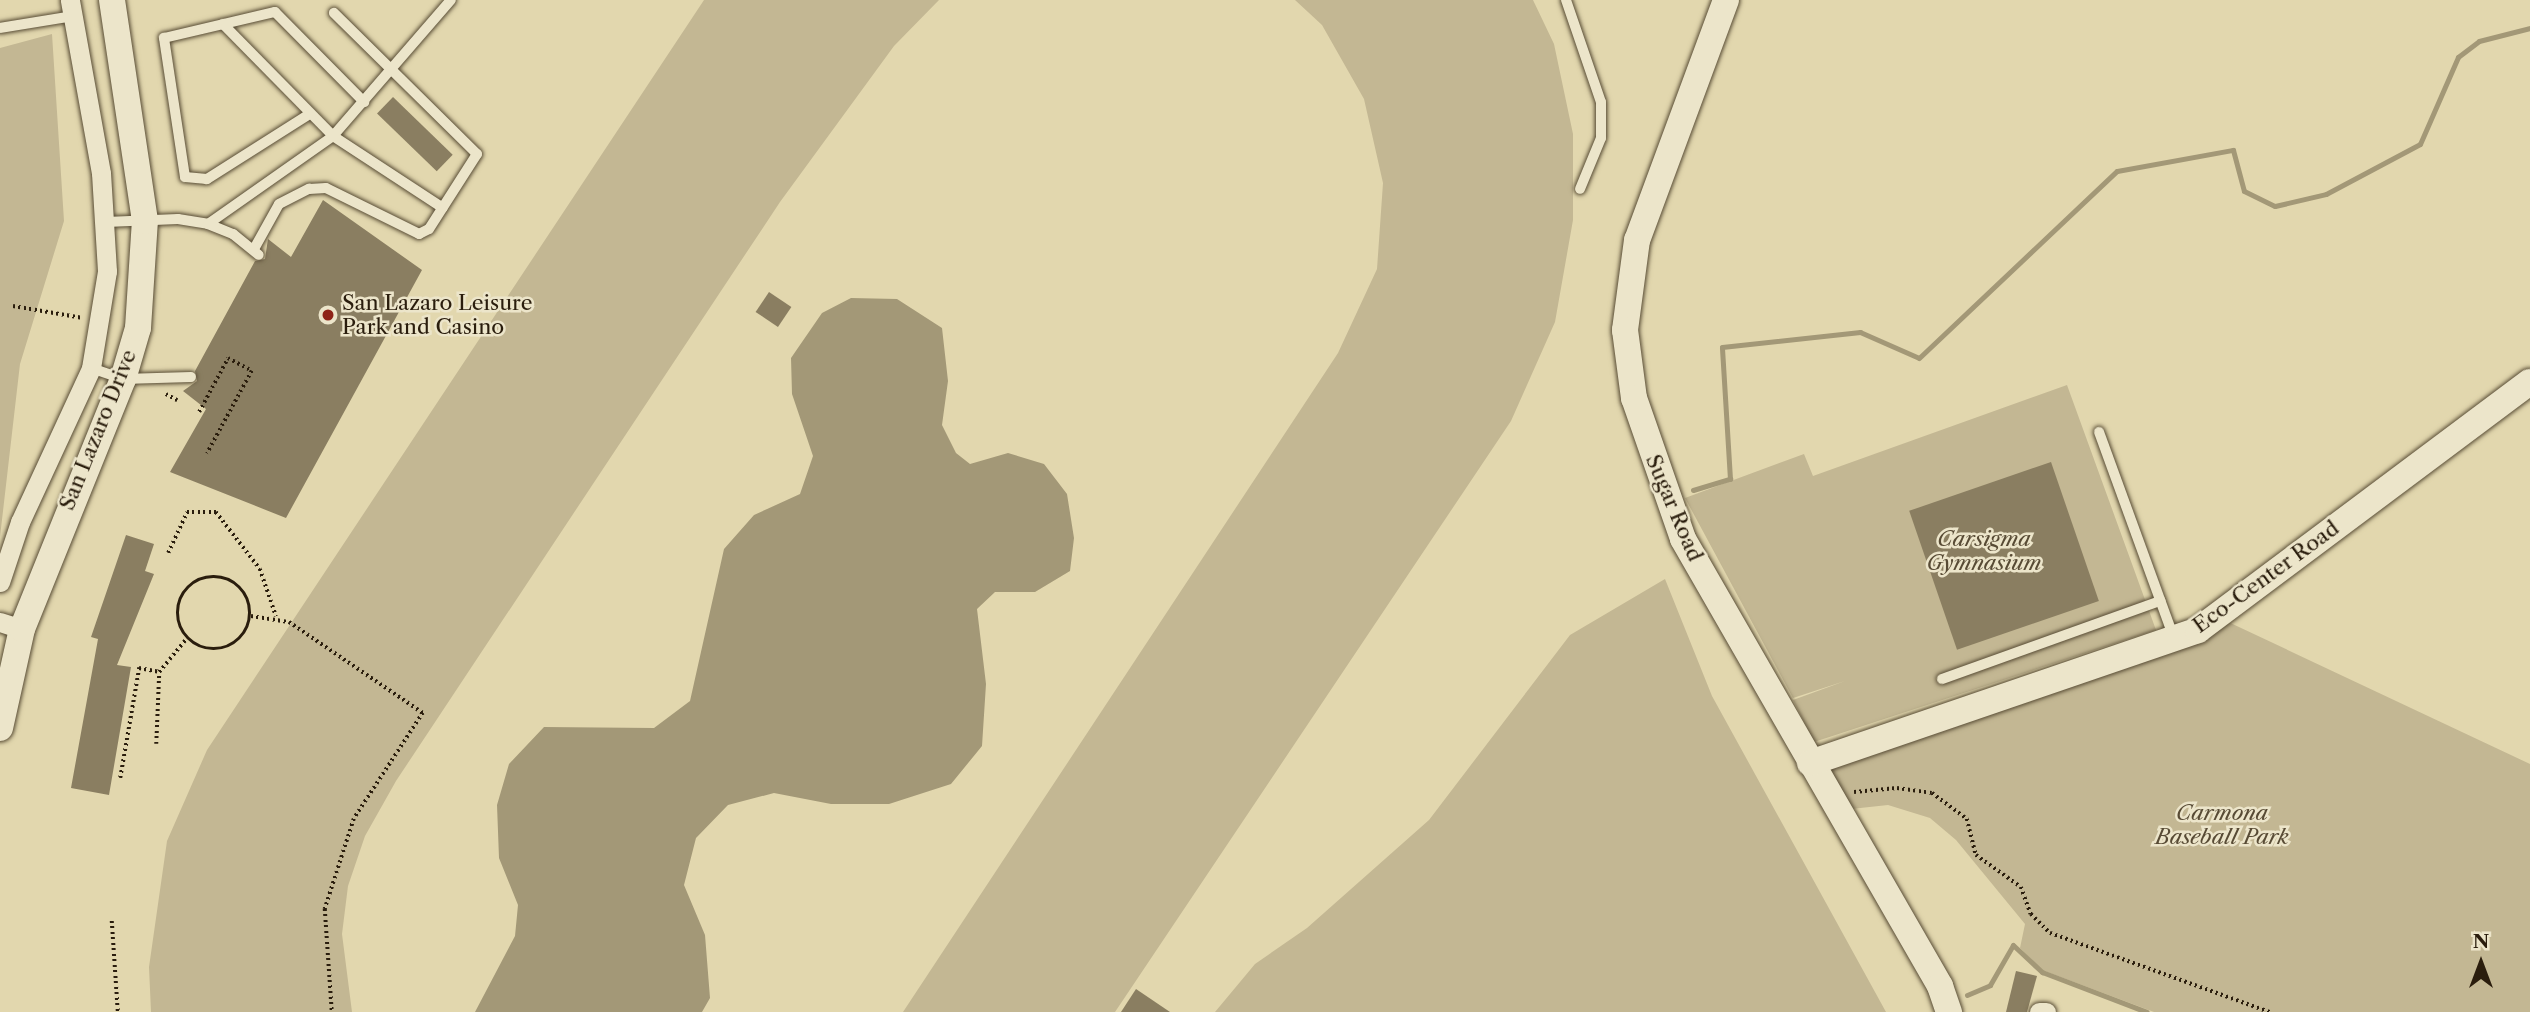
<!DOCTYPE html>
<style>
body{margin:0}
#map{position:relative;width:2530px;height:1012px;overflow:hidden;background:#e2d7ae;font-family:"Libre Caslon Text",serif}
div>[style]{position:absolute}
[style*='--x']{left:calc(var(--x)*1px);top:calc(var(--y)*1px);width:calc(var(--w)*1px);rotate:calc(var(--a)*1deg)}
.green>*{inset:0;background:#c3b793}
.water>*{inset:0;background:#a39877}
.stream>*{height:5px;margin:-2.5px;padding:0 2.5px;transform-origin:2.5px;border-radius:2.5px;background:#a39877}
.building>*{inset:0;background:#8a7e61;transform-origin:0 0}
.path>*{height:3.5px;margin-top:-1.75px;transform-origin:0;background:repeating-linear-gradient(90deg,#2a1d0d 0 2px,transparent 0 5.5px)}
.path>.ring{margin:-1.75px;padding:0;box-sizing:content-box;background:none;border:3.5px solid #2a1d0d;border-radius:50%}
.roads{filter:drop-shadow(0 0 2px #584c35) drop-shadow(0 0 2px #584c35)}
.lane>*{height:10px;margin:-5px;padding:0 5px;transform-origin:5px;border-radius:5px;background:#ece5ca}
.street>*{height:19px;margin:-9.5px;padding:0 9.5px;transform-origin:9.5px;border-radius:9.5px;background:#ece5ca}
.secondary>*{height:26px;margin:-13px;padding:0 13px;transform-origin:13px;border-radius:13px;background:#ece5ca}
.dots>*{width:19px;height:19px;translate:-50% -50%;box-sizing:border-box;border:4px solid #ece5ca;border-radius:50%}
span{translate:-50% -50%;white-space:nowrap;text-align:center;line-height:1.15;-webkit-text-stroke:5px #ece5ca;paint-order:stroke}
.poi-label{font-size:21px;color:#2a1d0d}
.left{translate:0 -50%;text-align:left}
.street-label{font-size:21px;color:#2a1d0d}
.park-label{font-size:21px;color:#584b35;font-style:italic}
.north{position:absolute;left:2446px;top:928px;width:70px;height:70px;-webkit-text-stroke:5px #ece5ca;paint-order:stroke;rotate:0deg;font-size:19px;font-weight:700;line-height:28px;text-align:center;color:#2a1d0d}
.north::after{content:'';display:block;margin:auto;width:24px;height:32px;background:#2a1d0d;clip-path:polygon(50% 0,100% 100%,50% 72%,0 100%)}
</style>
<div id="map">
<div class="green">
<div style="clip-path:polygon(704px 0,939px 0,894px 46px,780px 202px,396px 781px,365px 836px,348px 886px,342px 934px,352px 1012px,151px 1012px,149px 967px,167px 841px,207px 750px)"></div>
<div style="clip-path:polygon(1295px 0,1533px 0,1554px 44px,1573px 134px,1573px 220px,1555px 322px,1511px 421px,1115px 1012px,903px 1012px,1338px 353px,1377px 269px,1383px 183px,1364px 99px,1322px 25px)"></div>
<div style="clip-path:polygon(52px 34px,64px 221px,20px 364px,0 537px,0 48px)"></div>
<div style="clip-path:polygon(2067px 385px,2156px 630px,1814px 742px,1793px 700px,1845px 681px,1793px 698px,1685px 498px,1804px 454px,1813px 476px)"></div>
<div style="clip-path:polygon(1665px 579px,1712px 696px,1886px 1012px,1215px 1012px,1255px 964px,1307px 928px,1429px 820px,1570px 635px)"></div>
<div style="clip-path:polygon(2224px 620px,2530px 764px,2530px 1012px,2154px 1012px,2042px 970px,2020px 948px,2025px 924px,1956px 840px,1930px 818px,1888px 805px,1851px 809px,1830px 770px,2197px 637px)"></div>
</div>
<div class="water">
<div style="clip-path:polygon(851px 298px,897px 299px,942px 328px,948px 381px,942px 425px,956px 453px,970px 464px,1008px 453px,1044px 464px,1067px 494px,1074px 538px,1070px 571px,1035px 592px,995px 592px,977px 609px,986px 684px,982px 746px,951px 784px,889px 804px,831px 804px,774px 793px,728px 805px,696px 838px,684px 885px,705px 935px,710px 998px,702px 1012px,475px 1012px,515px 936px,518px 905px,499px 858px,497px 805px,509px 764px,544px 727px,654px 728px,690px 701px,724px 549px,754px 515px,800px 494px,813px 456px,792px 394px,791px 358px,822px 313px)"></div>
</div>
<div class="stream">
<div style="--x:1693;--y:490;--w:39;--a:-17"></div>
<div style="--x:1730;--y:479;--w:132;--a:-93.5"></div>
<div style="--x:1722;--y:347;--w:139;--a:-6.2"></div>
<div style="--x:1860;--y:332;--w:64;--a:23.8"></div>
<div style="--x:1919;--y:358;--w:272;--a:-43.4"></div>
<div style="--x:2117;--y:171;--w:118;--a:-10.3"></div>
<div style="--x:2233;--y:150;--w:42;--a:75"></div>
<div style="--x:2244;--y:191;--w:34;--a:26"></div>
<div style="--x:2275;--y:206;--w:52;--a:-13.2"></div>
<div style="--x:2326;--y:194;--w:106;--a:-28"></div>
<div style="--x:2420;--y:144;--w:95;--a:-66.4"></div>
<div style="--x:2458;--y:57;--w:26;--a:-37"></div>
<div style="--x:2479;--y:41;--w:53;--a:-14.3"></div>
<div style="--x:1967;--y:995;--w:25;--a:-23"></div>
<div style="--x:1990;--y:985;--w:46;--a:-60.1"></div>
<div style="--x:2013;--y:945;--w:40;--a:43"></div>
<div style="--x:2042;--y:972;--w:112;--a:20.9"></div>
</div>
<div class="building">
<div style="left:393px;top:97px;width:83px;height:23px;rotate:44deg"></div>
<div style="clip-path:polygon(323px 200px,422px 270px,286px 518px,170px 472px,206px 409px,183px 391px,197px 381px,195px 371px,255px 261px,265px 259px,268px 239px,291px 257px)"></div>
<div style="left:769px;top:292px;width:27px;height:24px;rotate:34deg"></div>
<div style="left:2051px;top:462px;width:147px;height:150px;rotate:71deg"></div>
<div style="clip-path:polygon(126px 535px,154px 544px,145px 571px,154px 574px,117px 665px,131px 667px,109px 795px,71px 788px,98px 639px,91px 637px)"></div>
<div style="clip-path:polygon(2016px 971px,2037px 976px,2027px 1012px,2006px 1012px)"></div>
<div style="clip-path:polygon(1136px 989px,1170px 1012px,1121px 1012px)"></div>
</div>
<div class="path">
<div style="--x:13;--y:306;--w:71;--a:9.7"></div>
<div style="--x:166;--y:394;--w:13;--a:29"></div>
<div style="--x:199;--y:412;--w:61;--a:-61.8"></div>
<div style="--x:228;--y:358;--w:27;--a:28"></div>
<div style="--x:252;--y:371;--w:94;--a:118.5"></div>
<div style="--x:168;--y:553;--w:45;--a:-65.1"></div>
<div style="--x:187;--y:512;--w:29;--a:0"></div>
<div style="--x:216;--y:512;--w:72;--a:52.3"></div>
<div style="--x:260;--y:569;--w:50;--a:71.2"></div>
<div class="ring" style="left:178px;top:577px;width:68.5px;height:68.5px"></div>
<div style="--x:251;--y:616;--w:38;--a:9"></div>
<div style="--x:289;--y:622;--w:162;--a:34.2"></div>
<div style="--x:423;--y:713;--w:126;--a:123.1"></div>
<div style="--x:354;--y:819;--w:95;--a:107.9"></div>
<div style="--x:325;--y:909;--w:103;--a:86.1"></div>
<div style="--x:156;--y:744;--w:72;--a:-87.6"></div>
<div style="--x:120;--y:778;--w:112;--a:-80.2"></div>
<div style="--x:139;--y:668;--w:20;--a:11"></div>
<div style="--x:159;--y:672;--w:44;--a:-50.5"></div>
<div style="--x:1854;--y:792;--w:43;--a:-5.3"></div>
<div style="--x:1897;--y:788;--w:35;--a:8"></div>
<div style="--x:1932;--y:793;--w:44;--a:36.6"></div>
<div style="--x:1967;--y:819;--w:37;--a:76"></div>
<div style="--x:1976;--y:855;--w:55;--a:35.4"></div>
<div style="--x:2021;--y:887;--w:29;--a:70"></div>
<div style="--x:2031;--y:914;--w:27;--a:45"></div>
<div style="--x:2050;--y:933;--w:234;--a:19.8"></div>
<div style="--x:112;--y:921;--w:91;--a:86.2"></div>
</div>
<div class="roads">
<div class="lane">
<div style="--x:1566;--y:0;--w:108;--a:71.1"></div>
<div style="--x:1601;--y:102;--w:36;--a:90"></div>
<div style="--x:1601;--y:138;--w:55;--a:112.4"></div>
<div style="--x:223;--y:24;--w:157;--a:45.5"></div>
<div style="--x:333;--y:136;--w:131;--a:33.2"></div>
<div style="--x:0;--y:28;--w:74;--a:-9.3"></div>
<div style="--x:308;--y:115;--w:120;--a:147.6"></div>
<div style="--x:207;--y:179;--w:22;--a:-175"></div>
<div style="--x:185;--y:177;--w:141;--a:-98.6"></div>
<div style="--x:164;--y:38;--w:114;--a:-13.2"></div>
<div style="--x:275;--y:12;--w:127;--a:45.3"></div>
<div style="--x:106;--y:222;--w:72;--a:-2.4"></div>
<div style="--x:178;--y:219;--w:30;--a:9"></div>
<div style="--x:208;--y:224;--w:27;--a:22"></div>
<div style="--x:233;--y:234;--w:33;--a:39"></div>
<div style="--x:208;--y:224;--w:153;--a:-35.1"></div>
<div style="--x:333;--y:136;--w:180;--a:-49.1"></div>
<div style="--x:254;--y:249;--w:51;--a:-60.9"></div>
<div style="--x:279;--y:204;--w:34;--a:-27"></div>
<div style="--x:309;--y:189;--w:17;--a:-3"></div>
<div style="--x:326;--y:188;--w:104;--a:26.3"></div>
<div style="--x:419;--y:234;--w:11;--a:-27"></div>
<div style="--x:429;--y:229;--w:89;--a:-57.4"></div>
<div style="--x:477;--y:154;--w:201;--a:-135.4"></div>
<div style="--x:91;--y:368;--w:34;--a:19"></div>
<div style="--x:123;--y:379;--w:68;--a:-1.7"></div>
<div style="--x:2099;--y:432;--w:219;--a:70"></div>
<div style="--x:1942;--y:679;--w:232;--a:-19.7"></div>
</div>
<div class="street">
<div style="--x:0;--y:582;--w:63;--a:-71.6"></div>
<div style="--x:20;--y:522;--w:170;--a:-65.2"></div>
<div style="--x:91;--y:368;--w:98;--a:-80.6"></div>
<div style="--x:107;--y:271;--w:98;--a:-93.5"></div>
<div style="--x:101;--y:173;--w:176;--a:-100.2"></div>
<div style="--x:0;--y:622;--w:23;--a:18"></div>
<div style="--x:2039;--y:1012;--w:7;--a:0"></div>
</div>
<div class="secondary">
<div style="--x:1726;--y:0;--w:256;--a:110.3"></div>
<div style="--x:1637;--y:240;--w:91;--a:97.6"></div>
<div style="--x:1625;--y:330;--w:69;--a:82.5"></div>
<div style="--x:1634;--y:398;--w:149;--a:70.8"></div>
<div style="--x:1683;--y:539;--w:516;--a:60.1"></div>
<div style="--x:1940;--y:986;--w:28;--a:71"></div>
<div style="--x:0;--y:728;--w:101;--a:-77.5"></div>
<div style="--x:22;--y:629;--w:270;--a:-68"></div>
<div style="--x:123;--y:379;--w:53;--a:-73.6"></div>
<div style="--x:138;--y:328;--w:107;--a:-86.3"></div>
<div style="--x:145;--y:221;--w:223;--a:-98.5"></div>
<div style="--x:1810;--y:763;--w:410;--a:-18.9"></div>
<div style="--x:2198;--y:630;--w:414;--a:-36.8"></div>
</div>
</div>
<div class="dots">
<div style="left:328px;top:315px;background:#8f2418"></div>
</div>
<div class="poi-label">
<span class="left" style="left:342px;top:315px">San Lazaro Leisure<br>Park and Casino</span>
</div>
<div class="street-label">
<span style="left:98px;top:430px;rotate:-68deg">San Lazaro Drive</span>
<span style="left:1674px;top:508px;rotate:67deg">Sugar Road</span>
<span style="left:2266px;top:577px;rotate:-36deg">Eco-Center Road</span>
</div>
<div class="park-label">
<span style="left:1984px;top:551px">Carsigma<br>Gymnasium</span>
<span style="left:2222px;top:825px">Carmona<br>Baseball Park</span>
</div>
<div class="north">N</div>
</div>
